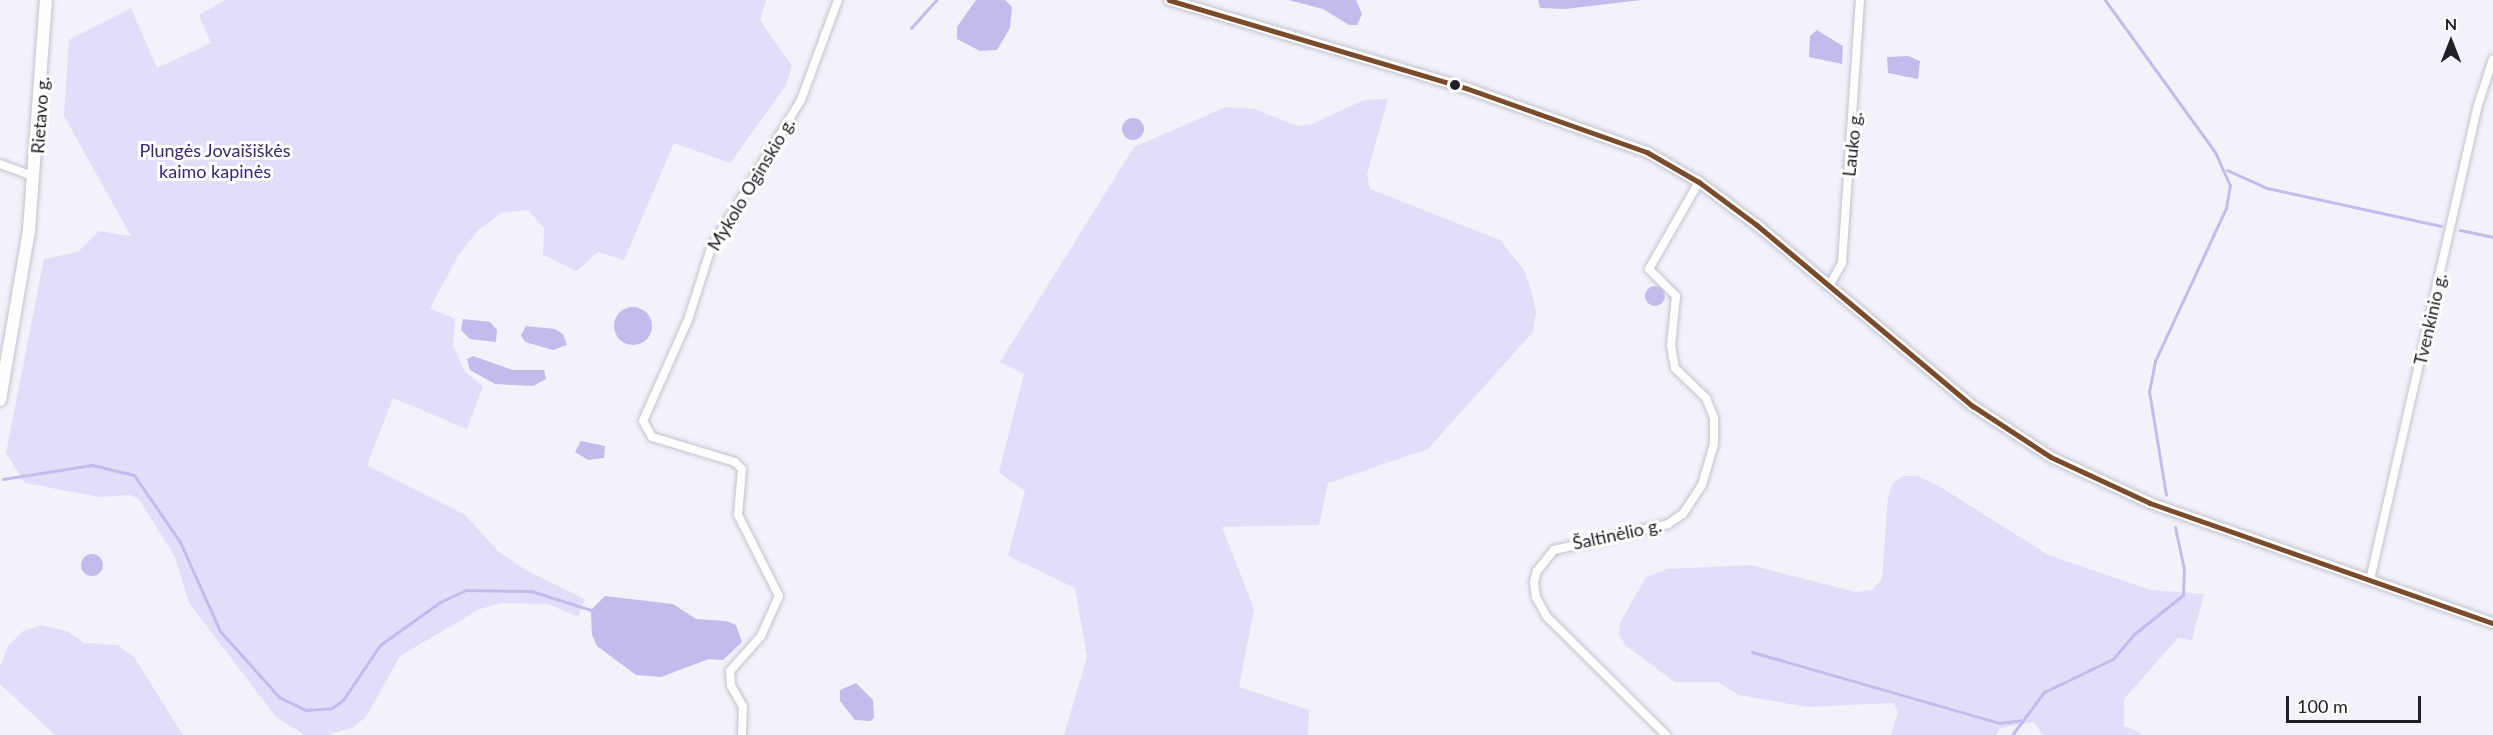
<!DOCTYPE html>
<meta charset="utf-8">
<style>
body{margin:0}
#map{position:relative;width:2493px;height:735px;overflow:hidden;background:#f2f2fb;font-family:Lato,sans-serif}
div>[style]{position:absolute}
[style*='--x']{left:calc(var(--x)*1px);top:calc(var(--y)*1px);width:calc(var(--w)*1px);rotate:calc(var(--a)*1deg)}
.green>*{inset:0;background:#e0def9}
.water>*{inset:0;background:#c2bcec}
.round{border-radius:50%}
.stream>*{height:3px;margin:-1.5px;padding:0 1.5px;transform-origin:1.5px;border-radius:1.5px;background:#c2bcec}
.roads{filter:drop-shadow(0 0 2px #c3c3cb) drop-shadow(0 0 2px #c3c3cb)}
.minor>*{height:8px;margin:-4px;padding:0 4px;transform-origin:4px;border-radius:4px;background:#fdfdfe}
.secondary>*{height:10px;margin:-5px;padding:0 5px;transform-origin:5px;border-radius:5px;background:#fdfdfe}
.primary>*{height:12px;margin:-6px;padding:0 6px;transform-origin:6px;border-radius:6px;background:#fdfdfe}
.bus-1>*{height:4.5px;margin:-2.25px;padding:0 2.25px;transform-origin:2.25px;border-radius:2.25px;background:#7a4b2a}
.dots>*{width:16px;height:16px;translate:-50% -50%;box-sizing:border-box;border:3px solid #fff;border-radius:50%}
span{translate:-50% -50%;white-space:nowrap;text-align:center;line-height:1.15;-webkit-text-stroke:6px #fff;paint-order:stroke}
.street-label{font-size:18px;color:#202027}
.park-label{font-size:18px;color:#3a2671}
.north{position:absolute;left:2421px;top:12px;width:60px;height:60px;-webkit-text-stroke:4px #fff;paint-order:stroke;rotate:0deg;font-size:16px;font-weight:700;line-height:24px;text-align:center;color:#202027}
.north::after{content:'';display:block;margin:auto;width:21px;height:27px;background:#202027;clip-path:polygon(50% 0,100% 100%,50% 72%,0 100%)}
.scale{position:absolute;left:2286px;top:696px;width:135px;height:27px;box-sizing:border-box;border:3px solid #202027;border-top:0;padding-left:8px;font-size:18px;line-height:21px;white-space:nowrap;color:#202027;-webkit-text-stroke:4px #fff;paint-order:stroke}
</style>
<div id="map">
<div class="green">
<div style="clip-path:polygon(226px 0,766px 0,760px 20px,792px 66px,786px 85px,730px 163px,674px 143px,624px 260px,598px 252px,577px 271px,543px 255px,544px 228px,528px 210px,501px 213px,478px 230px,458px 256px,430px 308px,455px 319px,453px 345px,465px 372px,483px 386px,467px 429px,393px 398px,367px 465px,465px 515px,499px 552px,527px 571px,585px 599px,578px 617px,548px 604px,501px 603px,480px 609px,400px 656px,366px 717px,352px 728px,326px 735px,305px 735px,276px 717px,189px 603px,175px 557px,139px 499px,130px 495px,99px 497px,25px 483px,6px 453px,44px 259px,78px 252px,99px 231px,131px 236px,64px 116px,69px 40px,131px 8px,157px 68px,211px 43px,199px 15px)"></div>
<div style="clip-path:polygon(1388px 99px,1367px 174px,1370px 189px,1500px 240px,1524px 270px,1532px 293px,1536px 312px,1533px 332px,1428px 449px,1328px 483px,1319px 525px,1222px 527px,1254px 609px,1239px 687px,1309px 710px,1308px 735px,1064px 735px,1087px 657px,1075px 588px,1008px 556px,1025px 491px,999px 472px,1024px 374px,1000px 362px,1134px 147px,1226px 107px,1254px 109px,1297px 126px,1312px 124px,1364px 100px)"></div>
<div style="clip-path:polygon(1904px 476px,1917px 476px,1939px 486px,2048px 555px,2151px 590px,2204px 594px,2192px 640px,2178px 638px,2124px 699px,2124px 726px,2145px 735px,2043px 735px,2034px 722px,2000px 728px,1996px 735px,1891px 735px,1898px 712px,1893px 703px,1807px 707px,1739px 695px,1718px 682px,1675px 682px,1626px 646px,1619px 634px,1620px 623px,1646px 577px,1667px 569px,1750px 565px,1856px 592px,1872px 590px,1882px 579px,1888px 496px,1893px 483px)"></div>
<div style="clip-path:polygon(42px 625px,67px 631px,84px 643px,118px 645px,134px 657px,183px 735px,55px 735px,0 684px,0 667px,8px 646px,23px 631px)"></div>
</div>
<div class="water">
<div style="clip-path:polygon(976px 0,1005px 0,1012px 7px,1010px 28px,997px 50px,980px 51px,957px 39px,957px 27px)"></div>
<div style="clip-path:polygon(1288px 0,1356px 0,1362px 14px,1357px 25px,1349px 25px,1323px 9px)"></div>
<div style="clip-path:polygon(1538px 0,1641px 0,1566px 9px,1540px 8px)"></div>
<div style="clip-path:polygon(1817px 30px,1843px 46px,1842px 64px,1809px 57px,1810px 36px)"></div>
<div style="clip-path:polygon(1908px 56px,1920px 61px,1918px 79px,1888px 73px,1887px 57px)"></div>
<div class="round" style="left:1122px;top:118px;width:22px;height:22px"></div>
<div class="round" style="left:1645px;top:286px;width:20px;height:20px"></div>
<div class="round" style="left:614px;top:307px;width:38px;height:38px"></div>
<div style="clip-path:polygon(463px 319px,490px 322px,497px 330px,496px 342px,470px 339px,461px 330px)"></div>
<div style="clip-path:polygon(526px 326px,555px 329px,563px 334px,567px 345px,553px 350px,525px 342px,521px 335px)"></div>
<div style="clip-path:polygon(473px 356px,513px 370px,544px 370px,546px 379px,533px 386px,495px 384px,470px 370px,467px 359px)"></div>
<div style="clip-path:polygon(581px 441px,605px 446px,604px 458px,588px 460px,575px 452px)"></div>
<div class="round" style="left:81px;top:554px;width:22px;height:22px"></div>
<div style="clip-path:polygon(605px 596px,673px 604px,696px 619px,726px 621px,736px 625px,742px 642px,723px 660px,709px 659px,661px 677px,636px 675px,597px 646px,592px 635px,591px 610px)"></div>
<div style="clip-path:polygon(856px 683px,873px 700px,874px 718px,870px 721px,855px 720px,840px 701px,840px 690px)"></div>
</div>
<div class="stream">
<div style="--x:2105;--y:0;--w:188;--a:54.1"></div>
<div style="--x:2215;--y:152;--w:36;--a:66"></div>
<div style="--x:2230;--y:185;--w:23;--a:100"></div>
<div style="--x:2226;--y:208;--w:169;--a:114.9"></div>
<div style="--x:2155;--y:361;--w:31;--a:101"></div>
<div style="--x:2149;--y:391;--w:105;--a:80.7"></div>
<div style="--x:911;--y:28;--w:38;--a:-48"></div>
<div style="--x:2227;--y:170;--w:44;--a:24.2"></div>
<div style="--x:2267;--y:188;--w:178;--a:12.3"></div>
<div style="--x:2460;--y:230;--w:34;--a:12"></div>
<div style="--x:3;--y:479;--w:90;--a:-8.9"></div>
<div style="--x:92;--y:465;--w:43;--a:13.4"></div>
<div style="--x:134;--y:475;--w:81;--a:55.5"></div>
<div style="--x:180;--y:542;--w:98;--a:65.8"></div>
<div style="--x:220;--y:631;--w:89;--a:48.2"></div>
<div style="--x:279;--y:697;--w:30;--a:26"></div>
<div style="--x:306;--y:710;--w:26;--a:-4"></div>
<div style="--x:332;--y:708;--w:14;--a:-36"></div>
<div style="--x:343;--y:700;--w:66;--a:-56.1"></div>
<div style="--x:380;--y:645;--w:74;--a:-35.6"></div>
<div style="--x:440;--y:602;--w:29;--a:-25"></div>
<div style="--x:466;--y:590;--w:65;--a:0.9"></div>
<div style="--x:531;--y:591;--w:63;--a:17.6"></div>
<div style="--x:1752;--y:652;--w:257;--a:16"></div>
<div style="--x:1999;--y:723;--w:23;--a:-7"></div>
<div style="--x:2012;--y:735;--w:54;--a:-53.3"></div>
<div style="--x:2044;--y:692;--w:76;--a:-25.6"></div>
<div style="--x:2113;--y:659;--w:33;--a:-50"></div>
<div style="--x:2134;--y:634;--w:63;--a:-38.5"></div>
<div style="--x:2183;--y:595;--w:26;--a:-88"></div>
<div style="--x:2184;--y:569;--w:43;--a:-102.1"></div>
</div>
<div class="roads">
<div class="minor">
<div style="--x:0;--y:164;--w:37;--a:20"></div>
<div style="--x:1830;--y:284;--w:24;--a:-60"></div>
<div style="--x:1842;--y:263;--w:264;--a:-86.1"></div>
<div style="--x:2370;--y:580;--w:487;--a:-77.2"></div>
<div style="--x:2478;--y:105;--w:48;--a:-71.9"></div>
<div style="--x:742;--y:735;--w:28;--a:-88"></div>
<div style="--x:743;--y:707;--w:25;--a:-119"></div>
<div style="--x:731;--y:685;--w:14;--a:-94"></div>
<div style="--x:730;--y:671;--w:47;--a:-48.5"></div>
<div style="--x:761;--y:636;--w:44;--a:-65.8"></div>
<div style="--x:779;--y:596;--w:91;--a:-116.8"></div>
<div style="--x:738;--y:515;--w:46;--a:-85"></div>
<div style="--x:742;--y:469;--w:10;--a:-135"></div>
<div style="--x:735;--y:462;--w:87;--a:-163.2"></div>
<div style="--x:652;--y:437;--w:18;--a:-119"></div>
<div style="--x:643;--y:421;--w:111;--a:-66"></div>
<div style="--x:688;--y:320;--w:76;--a:-72.3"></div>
<div style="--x:711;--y:248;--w:173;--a:-58.7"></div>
<div style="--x:801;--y:100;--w:107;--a:-69.7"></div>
<div style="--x:1666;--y:735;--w:168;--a:-135.2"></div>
<div style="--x:1547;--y:617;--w:23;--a:-119"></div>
<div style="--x:1536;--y:597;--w:15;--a:-98"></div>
<div style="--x:1534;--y:582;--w:11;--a:-75"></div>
<div style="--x:1537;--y:571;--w:27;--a:-51"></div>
<div style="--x:1554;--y:550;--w:117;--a:-12.8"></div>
<div style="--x:1668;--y:524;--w:18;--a:-34"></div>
<div style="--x:1683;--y:514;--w:35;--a:-57"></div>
<div style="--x:1702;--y:485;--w:43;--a:-73.7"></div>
<div style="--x:1714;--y:444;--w:26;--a:-90"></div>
<div style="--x:1714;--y:418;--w:22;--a:-112"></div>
<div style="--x:1706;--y:398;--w:43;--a:-135.9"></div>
<div style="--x:1675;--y:368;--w:22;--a:-100"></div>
<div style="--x:1671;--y:346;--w:50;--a:-84.3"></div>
<div style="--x:1676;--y:296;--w:38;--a:-135"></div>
<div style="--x:1649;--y:269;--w:100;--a:-60.1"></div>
</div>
<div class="secondary">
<div style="--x:1169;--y:0;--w:310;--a:16.5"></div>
<div style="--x:1466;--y:88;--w:192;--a:19.5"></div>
<div style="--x:1647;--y:152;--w:60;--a:30"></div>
<div style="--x:1699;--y:182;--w:72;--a:36.6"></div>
<div style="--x:1757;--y:225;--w:282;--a:40"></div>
<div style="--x:1973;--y:406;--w:93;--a:33.2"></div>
<div style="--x:2051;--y:457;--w:109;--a:24.9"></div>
<div style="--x:2150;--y:503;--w:363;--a:19.3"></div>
</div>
<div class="primary">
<div style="--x:0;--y:400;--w:172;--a:-80.3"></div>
<div style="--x:29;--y:230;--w:231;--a:-85.8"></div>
</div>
</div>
<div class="bus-1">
<div style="--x:1169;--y:0;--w:310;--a:16.5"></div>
<div style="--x:1466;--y:88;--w:192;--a:19.5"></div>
<div style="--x:1647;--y:152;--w:60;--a:30"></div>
<div style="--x:1699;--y:182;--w:72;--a:36.6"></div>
<div style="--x:1757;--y:225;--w:282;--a:40"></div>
<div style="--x:1973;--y:406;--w:93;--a:33.2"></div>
<div style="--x:2051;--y:457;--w:109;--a:24.9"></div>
<div style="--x:2150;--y:503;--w:363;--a:19.3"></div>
</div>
<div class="dots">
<div style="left:1455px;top:85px;background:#202027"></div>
</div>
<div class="street-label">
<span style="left:40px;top:115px;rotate:-86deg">Rietavo g.</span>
<span style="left:1852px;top:144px;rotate:-84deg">Lauko g.</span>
<span style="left:751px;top:184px;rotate:-59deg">Mykolo Oginskio g.</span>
<span style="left:2430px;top:319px;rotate:-77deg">Tvenkinio g.</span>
<span style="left:1617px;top:534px;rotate:-12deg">Šaltinėlio g.</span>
</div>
<div class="park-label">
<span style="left:215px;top:161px">Plungės Jovaišiškės<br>kaimo kapinės</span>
</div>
<div class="north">N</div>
<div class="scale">100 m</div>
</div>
